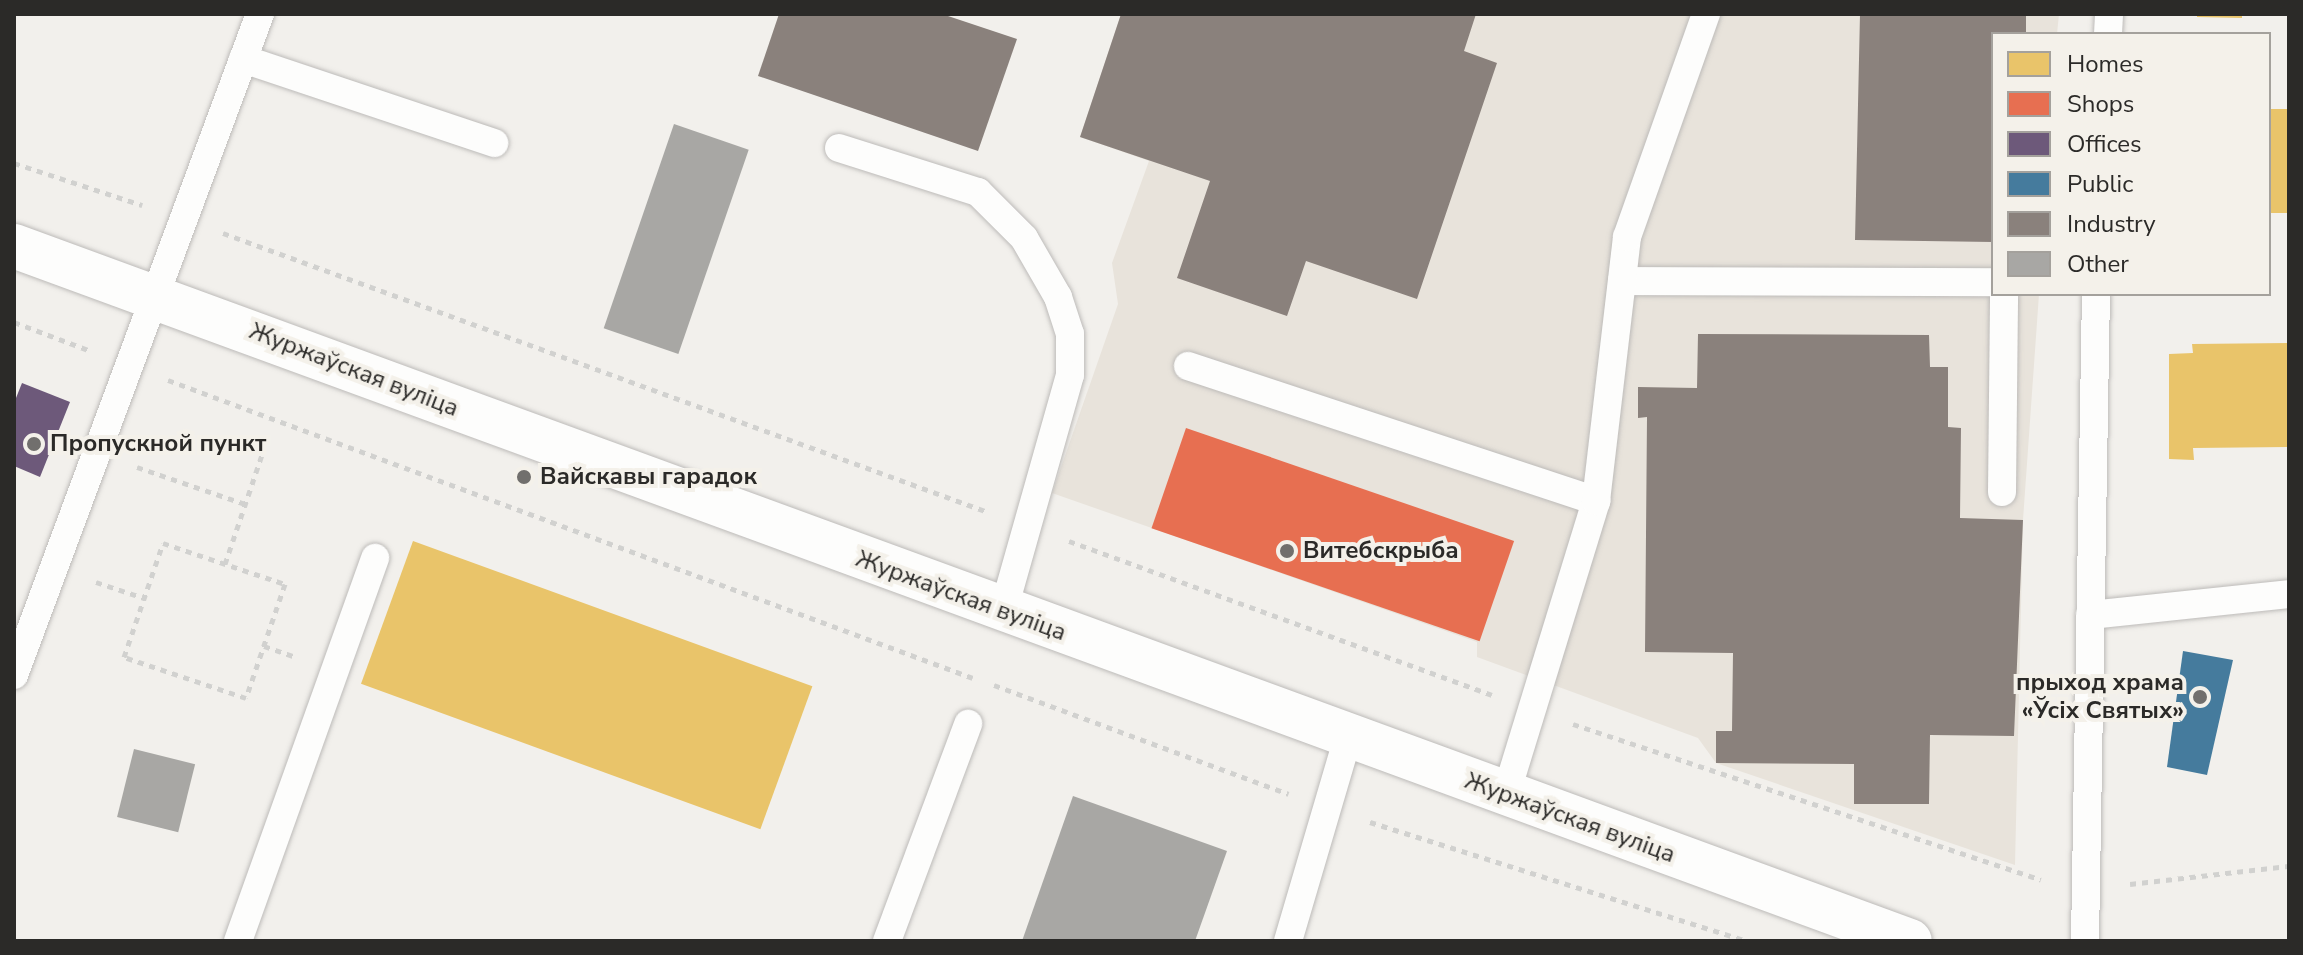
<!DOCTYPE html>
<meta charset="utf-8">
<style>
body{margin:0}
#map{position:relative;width:2303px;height:955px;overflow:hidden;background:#f2f0ec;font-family:"Nunito Sans",sans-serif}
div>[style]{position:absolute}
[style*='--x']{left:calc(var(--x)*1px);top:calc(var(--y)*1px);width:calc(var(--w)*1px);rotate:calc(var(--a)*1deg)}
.built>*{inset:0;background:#e8e3db}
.homes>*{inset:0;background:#e9c46a;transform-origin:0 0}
.shops>*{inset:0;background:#e76f51;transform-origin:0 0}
.offices>*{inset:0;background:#6d597a}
.public>*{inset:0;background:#457b9d}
.industry>*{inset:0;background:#8a817c}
.building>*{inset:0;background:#a8a7a4;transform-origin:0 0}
.path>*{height:5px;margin-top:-2.5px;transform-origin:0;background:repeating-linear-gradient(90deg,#d1d1cf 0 6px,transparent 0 12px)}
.roads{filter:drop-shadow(0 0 2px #bdbbb9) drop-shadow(0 0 2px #bdbbb9)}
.service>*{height:28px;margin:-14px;padding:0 14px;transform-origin:14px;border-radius:14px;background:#fdfdfc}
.tertiary>*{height:44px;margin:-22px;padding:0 22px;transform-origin:22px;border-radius:22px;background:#fdfdfc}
.dots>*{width:22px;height:22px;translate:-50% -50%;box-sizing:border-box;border:4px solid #f4f1ea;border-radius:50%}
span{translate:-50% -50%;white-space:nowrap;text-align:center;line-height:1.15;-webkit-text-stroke:8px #f4f1ea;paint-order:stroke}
.street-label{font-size:24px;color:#2b2a28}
.poi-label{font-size:24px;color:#2b2a28;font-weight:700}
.left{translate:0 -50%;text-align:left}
.right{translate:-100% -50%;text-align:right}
.frame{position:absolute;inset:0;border:16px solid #2b2a28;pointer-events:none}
.legend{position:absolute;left:1991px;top:32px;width:280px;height:264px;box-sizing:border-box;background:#f4f1ea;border:2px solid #a4a19c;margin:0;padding:10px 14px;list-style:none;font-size:24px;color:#2b2a28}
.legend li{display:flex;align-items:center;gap:16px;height:40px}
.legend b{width:40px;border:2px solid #a4a19c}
</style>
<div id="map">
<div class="built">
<div style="clip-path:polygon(1121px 14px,2059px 14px,2057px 34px,1993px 34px,1993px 294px,2039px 294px,2023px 520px,2015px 865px,1716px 763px,1698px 738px,1477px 657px,1477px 642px,1052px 493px,1118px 304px,1112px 263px,1149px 161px,1080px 137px)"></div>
</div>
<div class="homes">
<div style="clip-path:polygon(2197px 14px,2242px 14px,2242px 18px,2197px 17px)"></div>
<div style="left:2289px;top:109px;width:104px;height:20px;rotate:90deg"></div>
<div style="clip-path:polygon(2289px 343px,2289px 447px,2193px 448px,2194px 460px,2169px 459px,2169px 354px,2193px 353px,2192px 344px)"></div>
<div style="left:413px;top:541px;width:425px;height:152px;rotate:20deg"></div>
</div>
<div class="shops">
<div style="left:1186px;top:428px;width:347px;height:106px;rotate:19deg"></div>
</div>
<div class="offices">
<div style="clip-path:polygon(22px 383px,70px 402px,40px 477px,14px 466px,14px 403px)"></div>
</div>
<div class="public">
<div style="clip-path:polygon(2183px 651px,2233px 660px,2207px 775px,2167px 767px)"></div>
</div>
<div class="industry">
<div style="clip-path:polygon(779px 14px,942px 14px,1017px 39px,978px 151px,758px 76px)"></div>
<div style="clip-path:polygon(1121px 14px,1476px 14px,1464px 51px,1497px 63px,1417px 299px,1306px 261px,1287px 316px,1177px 278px,1210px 181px,1080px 137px)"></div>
<div style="clip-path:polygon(1860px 14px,2026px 14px,2026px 34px,1993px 34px,1993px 242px,1855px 240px)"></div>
<div style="clip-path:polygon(1698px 334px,1929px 335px,1930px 367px,1948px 367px,1948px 427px,1961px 428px,1960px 518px,2023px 520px,2014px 736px,1930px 735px,1929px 804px,1854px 804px,1854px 764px,1716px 763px,1716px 731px,1732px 731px,1733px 653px,1645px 652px,1647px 417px,1638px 418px,1638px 387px,1697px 388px)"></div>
</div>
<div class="building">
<div style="left:674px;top:124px;width:79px;height:216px;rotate:19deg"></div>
<div style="left:134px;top:749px;width:63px;height:70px;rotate:14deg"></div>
<div style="clip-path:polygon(1073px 796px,1227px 851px,1195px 941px,1022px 941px)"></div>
</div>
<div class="path">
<div style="--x:14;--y:163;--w:135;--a:18.2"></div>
<div style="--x:223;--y:233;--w:814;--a:20.04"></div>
<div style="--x:14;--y:322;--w:79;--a:20.7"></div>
<div style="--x:168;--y:380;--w:858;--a:20.31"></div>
<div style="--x:137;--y:467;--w:114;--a:18.9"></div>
<div style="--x:1069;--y:541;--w:450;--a:20"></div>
<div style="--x:163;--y:543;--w:129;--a:18.6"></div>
<div style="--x:285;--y:584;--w:120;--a:108.9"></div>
<div style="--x:246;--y:698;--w:129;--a:-161.4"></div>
<div style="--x:124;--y:657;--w:120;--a:-71.1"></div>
<div style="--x:225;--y:564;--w:115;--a:-71.3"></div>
<div style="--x:96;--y:582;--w:51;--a:18.4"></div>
<div style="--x:264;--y:646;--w:31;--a:19"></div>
<div style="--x:994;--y:685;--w:314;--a:20.3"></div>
<div style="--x:1573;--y:724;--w:493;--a:18.4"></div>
<div style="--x:1370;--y:822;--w:395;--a:17.5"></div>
<div style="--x:2130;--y:884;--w:160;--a:-6.5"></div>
</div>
<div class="roads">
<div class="service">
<div style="--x:2108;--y:34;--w:20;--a:-87"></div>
<div style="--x:243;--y:59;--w:265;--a:18.5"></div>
<div style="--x:839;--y:148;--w:146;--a:17.6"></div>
<div style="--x:978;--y:192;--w:65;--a:45"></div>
<div style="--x:1024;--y:238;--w:68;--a:60"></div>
<div style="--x:1058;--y:297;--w:39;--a:72"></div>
<div style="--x:1070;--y:334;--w:41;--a:90"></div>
<div style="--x:1070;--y:375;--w:246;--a:105.8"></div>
<div style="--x:1622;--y:281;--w:371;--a:0.2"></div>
<div style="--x:1188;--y:366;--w:430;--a:18.3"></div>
<div style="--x:2002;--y:492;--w:198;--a:-89.4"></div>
<div style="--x:2090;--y:615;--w:200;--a:-6"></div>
<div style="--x:14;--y:675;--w:705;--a:-69.59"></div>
<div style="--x:1506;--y:794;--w:307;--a:-72.9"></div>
<div style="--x:1596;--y:501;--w:266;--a:-83.3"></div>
<div style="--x:1627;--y:237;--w:237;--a:-70.5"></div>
<div style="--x:238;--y:941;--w:407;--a:-70.3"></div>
<div style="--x:887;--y:941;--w:232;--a:-69.5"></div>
<div style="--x:1288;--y:941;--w:209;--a:-73.6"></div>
<div style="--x:2085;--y:941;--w:647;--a:-89.03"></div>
</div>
<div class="tertiary">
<div style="--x:14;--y:246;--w:2019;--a:20.13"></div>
</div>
</div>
<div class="dots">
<div style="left:34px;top:444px;background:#716f6d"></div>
<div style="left:524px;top:477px;background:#716f6d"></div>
<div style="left:1287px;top:551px;background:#716f6d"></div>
<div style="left:2200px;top:697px;background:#716f6d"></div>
</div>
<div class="street-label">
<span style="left:354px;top:370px;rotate:21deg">Журжаўская вуліца</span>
<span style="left:961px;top:596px;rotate:20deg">Журжаўская вуліца</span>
<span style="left:1570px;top:818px;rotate:20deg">Журжаўская вуліца</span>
</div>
<div class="poi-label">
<span class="left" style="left:50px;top:444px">Пропускной пункт</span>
<span class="left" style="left:540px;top:477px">Вайскавы гарадок</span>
<span class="left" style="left:1303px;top:551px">Витебскрыба</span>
<span class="right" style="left:2184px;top:697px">прыход храма<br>«Ўсіх Святых»</span>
</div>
<div class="frame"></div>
<ul class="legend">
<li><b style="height:22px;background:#e9c46a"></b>Homes</li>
<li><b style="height:22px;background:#e76f51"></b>Shops</li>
<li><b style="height:22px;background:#6d597a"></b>Offices</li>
<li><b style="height:22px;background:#457b9d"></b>Public</li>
<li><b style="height:22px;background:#8a817c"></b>Industry</li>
<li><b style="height:22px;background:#a8a7a4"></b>Other</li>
</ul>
</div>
